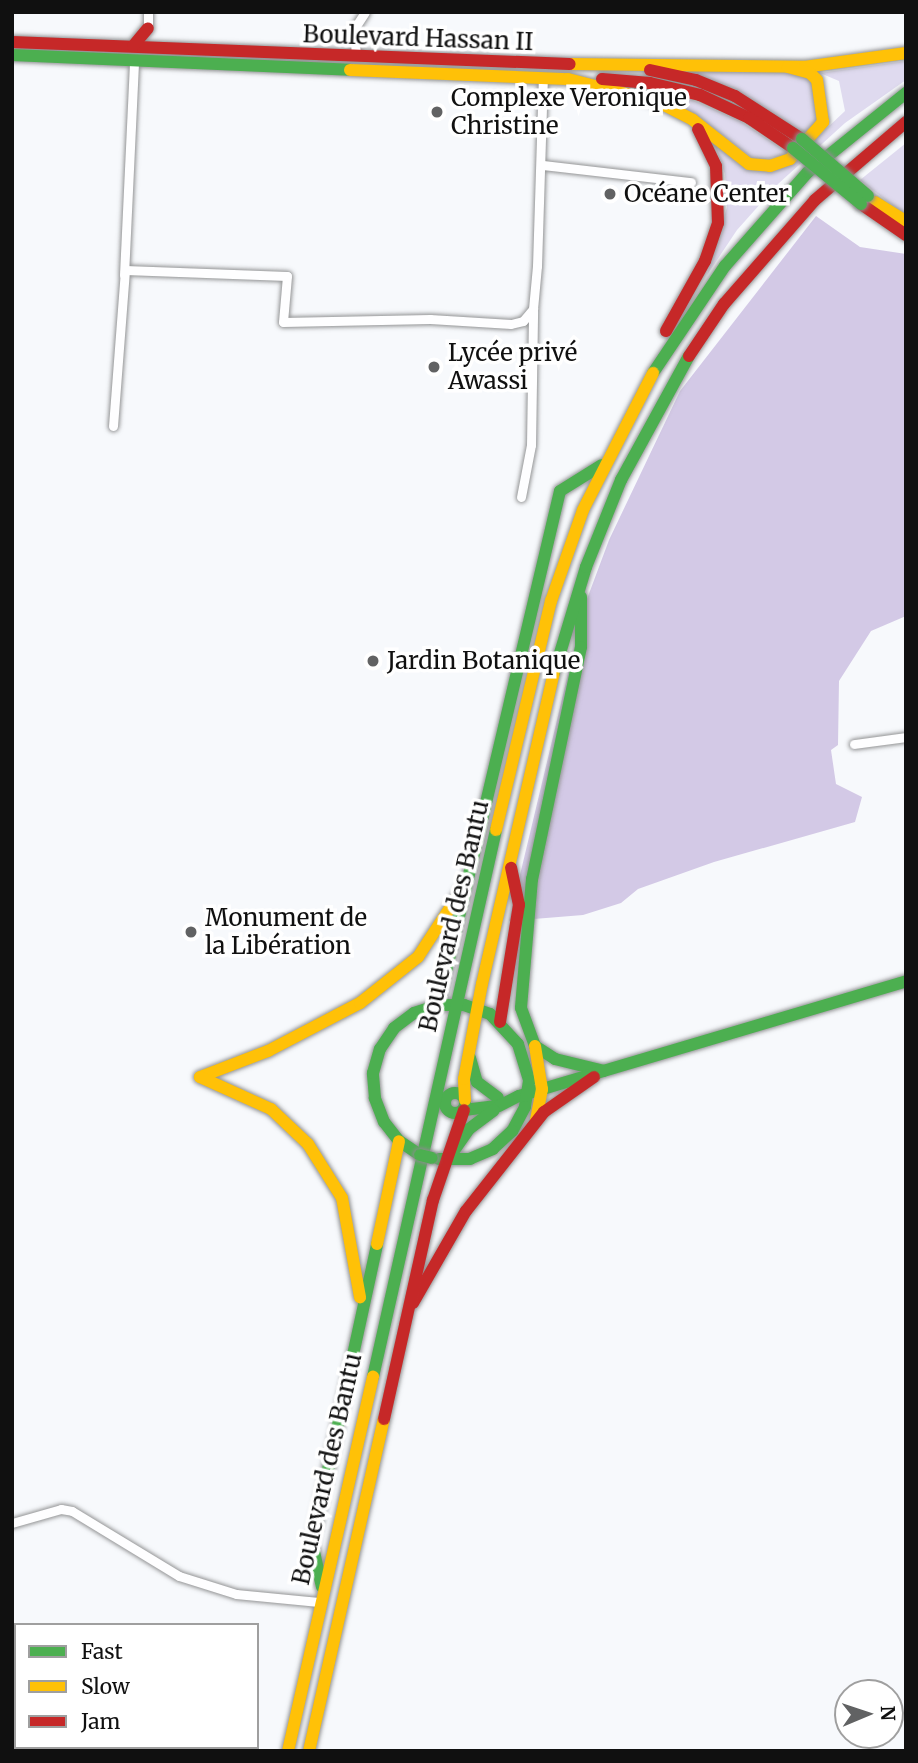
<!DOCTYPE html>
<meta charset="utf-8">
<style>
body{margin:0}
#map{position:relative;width:918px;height:1763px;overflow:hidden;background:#f7f9fc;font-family:Merriweather,serif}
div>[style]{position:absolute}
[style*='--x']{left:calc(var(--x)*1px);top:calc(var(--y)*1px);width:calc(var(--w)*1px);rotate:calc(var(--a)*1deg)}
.green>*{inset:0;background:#dfdaef}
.forest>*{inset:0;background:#d3c9e6}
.roads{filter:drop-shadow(0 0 2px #949596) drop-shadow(0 0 2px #949596)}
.street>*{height:9px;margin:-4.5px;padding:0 4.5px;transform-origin:4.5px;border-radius:4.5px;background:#fefeff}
.fast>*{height:12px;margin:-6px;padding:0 6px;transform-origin:6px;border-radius:6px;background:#4caf50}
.fast>.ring{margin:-6px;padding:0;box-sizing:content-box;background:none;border:12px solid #4caf50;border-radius:50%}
.slow>*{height:12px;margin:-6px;padding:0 6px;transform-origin:6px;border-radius:6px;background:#ffc107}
.jam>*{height:12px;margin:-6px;padding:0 6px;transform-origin:6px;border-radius:6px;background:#c62828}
.bridges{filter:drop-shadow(0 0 2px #8b8c8d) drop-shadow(0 0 2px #8b8c8d)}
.fast-bridge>*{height:12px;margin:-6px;padding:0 6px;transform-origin:6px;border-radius:6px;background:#4caf50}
.dots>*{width:19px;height:19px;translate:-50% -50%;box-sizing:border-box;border:4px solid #fff;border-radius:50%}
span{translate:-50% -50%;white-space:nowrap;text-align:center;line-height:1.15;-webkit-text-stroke:7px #fff;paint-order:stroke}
.street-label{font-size:24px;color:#101010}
.poi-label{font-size:24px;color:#101010}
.left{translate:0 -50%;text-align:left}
.frame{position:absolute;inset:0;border:14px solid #101010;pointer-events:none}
.legend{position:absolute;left:14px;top:1623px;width:245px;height:126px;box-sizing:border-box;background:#fff;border:2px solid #9f9f9f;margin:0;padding:9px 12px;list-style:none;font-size:21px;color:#101010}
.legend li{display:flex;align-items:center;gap:14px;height:35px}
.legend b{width:35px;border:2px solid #9f9f9f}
.north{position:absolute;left:834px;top:1679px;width:70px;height:70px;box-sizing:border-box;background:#fff;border:2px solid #9f9f9f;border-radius:50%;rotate:88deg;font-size:19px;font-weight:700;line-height:28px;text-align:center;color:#101010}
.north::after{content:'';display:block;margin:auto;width:24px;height:32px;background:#616263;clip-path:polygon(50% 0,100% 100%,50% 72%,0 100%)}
</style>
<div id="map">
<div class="green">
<div style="clip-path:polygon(906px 61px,906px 80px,845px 123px,778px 184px,737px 230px,707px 275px,727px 207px,725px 174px,714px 143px,740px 163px,791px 162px,845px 111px,839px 81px,820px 73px)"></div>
<div style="clip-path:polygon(672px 68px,795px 72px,812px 80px,820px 112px,809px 137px)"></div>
<div style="clip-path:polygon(652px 91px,686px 97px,740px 121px,790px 154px,756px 161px,697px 116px)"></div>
<div style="clip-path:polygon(906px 143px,906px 216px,860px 180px)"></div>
</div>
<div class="forest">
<div style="clip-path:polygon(816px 216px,860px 247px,906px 254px,906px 616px,871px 631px,839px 681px,838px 745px,831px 750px,836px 784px,862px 797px,855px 822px,714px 862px,638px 889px,621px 903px,583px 915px,509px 921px,584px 607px,609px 540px,680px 391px)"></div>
</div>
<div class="roads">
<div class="street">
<div style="--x:148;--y:12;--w:16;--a:90"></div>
<div style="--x:356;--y:56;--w:27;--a:-94"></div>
<div style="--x:354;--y:29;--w:20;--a:-57"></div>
<div style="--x:543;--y:165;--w:149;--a:6.6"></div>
<div style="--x:124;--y:275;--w:215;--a:-87.3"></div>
<div style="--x:113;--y:426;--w:156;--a:-85.6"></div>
<div style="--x:125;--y:270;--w:162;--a:2.1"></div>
<div style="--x:287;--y:276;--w:46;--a:95"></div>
<div style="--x:283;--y:322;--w:147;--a:-1.2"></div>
<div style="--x:430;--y:319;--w:81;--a:3.5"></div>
<div style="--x:511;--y:324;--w:12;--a:-14"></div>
<div style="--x:523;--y:321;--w:16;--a:-50"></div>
<div style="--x:533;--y:309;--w:43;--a:-84.7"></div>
<div style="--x:537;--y:266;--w:187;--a:-88.2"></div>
<div style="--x:521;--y:497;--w:53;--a:-79.1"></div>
<div style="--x:531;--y:445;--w:134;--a:-89.1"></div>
<div style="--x:854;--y:744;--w:52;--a:-7.7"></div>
<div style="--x:12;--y:1523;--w:51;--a:-15.9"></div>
<div style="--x:61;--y:1509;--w:11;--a:10"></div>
<div style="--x:72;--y:1511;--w:125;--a:31.3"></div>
<div style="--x:179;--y:1576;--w:60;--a:17.5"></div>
<div style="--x:236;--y:1594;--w:83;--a:5.5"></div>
<div style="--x:12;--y:1705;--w:5;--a:37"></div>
<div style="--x:149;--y:1747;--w:8;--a:30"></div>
<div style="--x:242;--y:1751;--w:4;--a:-76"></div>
</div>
<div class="fast">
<div style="--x:12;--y:55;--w:338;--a:2.5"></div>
<div style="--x:653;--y:373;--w:129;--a:-56.1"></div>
<div style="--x:725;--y:266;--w:125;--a:-48.6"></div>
<div style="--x:808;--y:172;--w:126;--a:-38.9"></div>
<div style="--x:581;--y:597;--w:50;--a:90"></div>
<div style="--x:581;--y:647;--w:237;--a:101.9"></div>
<div style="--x:532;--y:879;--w:129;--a:94.9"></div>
<div style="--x:521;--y:1008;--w:40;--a:69.8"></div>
<div style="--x:535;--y:1046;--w:24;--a:33"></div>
<div style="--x:555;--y:1059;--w:50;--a:13.8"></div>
<div style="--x:554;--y:673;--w:111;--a:-73.2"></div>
<div style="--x:586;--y:567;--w:94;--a:-68.1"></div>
<div style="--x:621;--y:480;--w:141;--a:-61.3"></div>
<div style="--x:438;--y:1005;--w:528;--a:-76.65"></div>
<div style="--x:560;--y:491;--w:49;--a:-31.8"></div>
<div style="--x:470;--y:1058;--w:25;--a:74"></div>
<div style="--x:477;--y:1082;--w:26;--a:37"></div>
<div class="ring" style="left:445px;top:1093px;width:8px;height:8px"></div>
<div style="--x:464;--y:1110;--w:35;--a:-7"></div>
<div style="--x:499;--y:1106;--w:22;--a:-27"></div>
<div style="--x:519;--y:1096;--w:404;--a:-16.5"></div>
<div style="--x:455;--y:1149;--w:24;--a:-55"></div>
<div style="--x:469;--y:1129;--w:31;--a:-37"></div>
<div style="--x:420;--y:1155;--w:25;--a:-146"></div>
<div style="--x:399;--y:1141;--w:24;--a:-128"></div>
<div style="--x:384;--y:1122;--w:26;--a:-111"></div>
<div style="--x:375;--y:1098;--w:25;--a:-95"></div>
<div style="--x:373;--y:1073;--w:25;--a:-74"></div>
<div style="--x:380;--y:1049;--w:25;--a:-56"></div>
<div style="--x:394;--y:1028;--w:25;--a:-37"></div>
<div style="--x:414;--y:1013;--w:25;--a:-18"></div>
<div style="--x:438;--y:1005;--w:26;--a:0"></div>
<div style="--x:464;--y:1005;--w:28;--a:19"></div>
<div style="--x:490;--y:1014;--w:41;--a:47"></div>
<div style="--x:518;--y:1044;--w:39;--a:73"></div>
<div style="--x:529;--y:1081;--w:26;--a:99"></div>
<div style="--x:525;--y:1107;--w:27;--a:118"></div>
<div style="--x:512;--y:1131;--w:26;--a:137"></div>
<div style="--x:493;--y:1149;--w:25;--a:157"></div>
<div style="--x:470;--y:1159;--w:31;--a:180"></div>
<div style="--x:373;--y:1377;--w:561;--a:-77.33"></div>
<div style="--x:322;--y:1587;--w:45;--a:-102.8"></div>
<div style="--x:312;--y:1543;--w:306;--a:-77.7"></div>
</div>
<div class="slow">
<div style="--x:570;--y:64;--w:234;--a:0.7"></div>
<div style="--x:804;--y:67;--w:103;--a:-7.8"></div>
<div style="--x:350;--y:70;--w:218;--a:2.4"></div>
<div style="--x:568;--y:79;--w:93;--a:14.3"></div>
<div style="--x:658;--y:102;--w:39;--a:27"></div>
<div style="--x:693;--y:120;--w:71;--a:38.2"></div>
<div style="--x:749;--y:164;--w:21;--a:5"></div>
<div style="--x:770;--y:166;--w:21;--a:-19"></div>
<div style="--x:790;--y:159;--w:50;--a:-48.3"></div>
<div style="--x:823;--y:122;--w:42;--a:-98.1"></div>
<div style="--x:817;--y:80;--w:10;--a:-135"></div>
<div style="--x:810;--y:73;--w:23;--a:-165"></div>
<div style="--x:875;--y:202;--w:36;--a:32"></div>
<div style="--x:496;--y:830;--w:236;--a:-76.5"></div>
<div style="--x:551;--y:601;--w:96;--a:-70.6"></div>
<div style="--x:583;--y:510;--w:154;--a:-62.9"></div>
<div style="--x:535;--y:1046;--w:44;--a:80.8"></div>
<div style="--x:542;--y:1089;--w:32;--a:101"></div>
<div style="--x:200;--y:1077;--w:73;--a:-20.9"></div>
<div style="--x:268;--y:1051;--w:104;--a:-27.6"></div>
<div style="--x:360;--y:1003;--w:74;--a:-38.4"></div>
<div style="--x:418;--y:957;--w:79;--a:-56.9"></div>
<div style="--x:200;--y:1077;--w:78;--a:24.3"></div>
<div style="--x:271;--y:1109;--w:51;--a:43.4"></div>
<div style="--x:308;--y:1144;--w:64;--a:57.8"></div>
<div style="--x:342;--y:1198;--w:101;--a:79.7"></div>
<div style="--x:465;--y:1100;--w:21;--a:-93"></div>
<div style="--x:464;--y:1079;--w:97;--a:-79.3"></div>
<div style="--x:482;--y:984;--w:319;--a:-77"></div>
<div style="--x:377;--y:1244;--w:105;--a:-77.9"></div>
<div style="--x:288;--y:1751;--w:384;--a:-77.2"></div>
<div style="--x:309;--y:1751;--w:340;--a:-77.3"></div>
</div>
<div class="jam">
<div style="--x:12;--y:42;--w:558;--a:2.26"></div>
<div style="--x:133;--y:46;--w:23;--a:-50"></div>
<div style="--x:650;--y:70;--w:47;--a:12.3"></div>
<div style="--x:696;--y:80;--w:42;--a:22.3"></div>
<div style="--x:735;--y:96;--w:80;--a:32.7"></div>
<div style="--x:602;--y:79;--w:48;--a:4.8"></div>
<div style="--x:650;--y:83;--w:51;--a:13.5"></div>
<div style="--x:700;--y:95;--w:54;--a:25.1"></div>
<div style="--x:749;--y:118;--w:53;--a:34.3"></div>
<div style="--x:861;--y:204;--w:55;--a:34.6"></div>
<div style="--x:666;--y:331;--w:80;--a:-60.9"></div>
<div style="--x:705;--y:261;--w:40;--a:-71.1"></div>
<div style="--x:718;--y:223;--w:57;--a:-92"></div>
<div style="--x:716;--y:166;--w:41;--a:-115.9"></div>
<div style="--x:689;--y:356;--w:63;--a:-56.1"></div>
<div style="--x:724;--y:304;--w:138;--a:-48.8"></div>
<div style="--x:815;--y:200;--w:120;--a:-40.6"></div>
<div style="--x:500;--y:1022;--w:119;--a:-80.8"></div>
<div style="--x:519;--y:905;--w:38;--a:-102"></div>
<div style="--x:413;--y:1303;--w:106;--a:-60.1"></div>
<div style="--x:466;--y:1211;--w:126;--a:-51.8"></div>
<div style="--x:544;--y:1112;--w:61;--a:-35"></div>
<div style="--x:384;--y:1419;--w:224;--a:-77.4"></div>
<div style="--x:433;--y:1200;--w:95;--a:-71"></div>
</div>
</div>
<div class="bridges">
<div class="fast-bridge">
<div style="--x:802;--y:139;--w:87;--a:40.8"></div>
<div style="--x:793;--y:148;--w:88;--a:39.5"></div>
<div style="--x:420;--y:1155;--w:12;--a:14"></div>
</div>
</div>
<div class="dots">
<div style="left:437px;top:112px;background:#616263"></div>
<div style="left:610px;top:194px;background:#616263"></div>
<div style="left:434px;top:367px;background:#616263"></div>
<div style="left:373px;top:661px;background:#616263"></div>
<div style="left:191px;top:932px;background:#616263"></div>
</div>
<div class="street-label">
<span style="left:418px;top:38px;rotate:2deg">Boulevard Hassan II</span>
<span style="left:454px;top:916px;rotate:-77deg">Boulevard des Bantu</span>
<span style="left:327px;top:1469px;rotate:-77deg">Boulevard des Bantu</span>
</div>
<div class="poi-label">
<span class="left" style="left:451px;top:112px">Complexe Veronique<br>Christine</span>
<span class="left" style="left:624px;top:194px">Océane Center</span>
<span class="left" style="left:448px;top:367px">Lycée privé<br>Awassi</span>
<span class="left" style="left:387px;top:661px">Jardin Botanique</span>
<span class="left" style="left:205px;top:932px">Monument de<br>la Libération</span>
</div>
<div class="frame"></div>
<ul class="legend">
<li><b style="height:9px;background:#4caf50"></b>Fast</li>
<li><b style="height:9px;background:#ffc107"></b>Slow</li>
<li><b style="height:9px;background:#c62828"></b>Jam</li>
</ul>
<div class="north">N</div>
</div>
